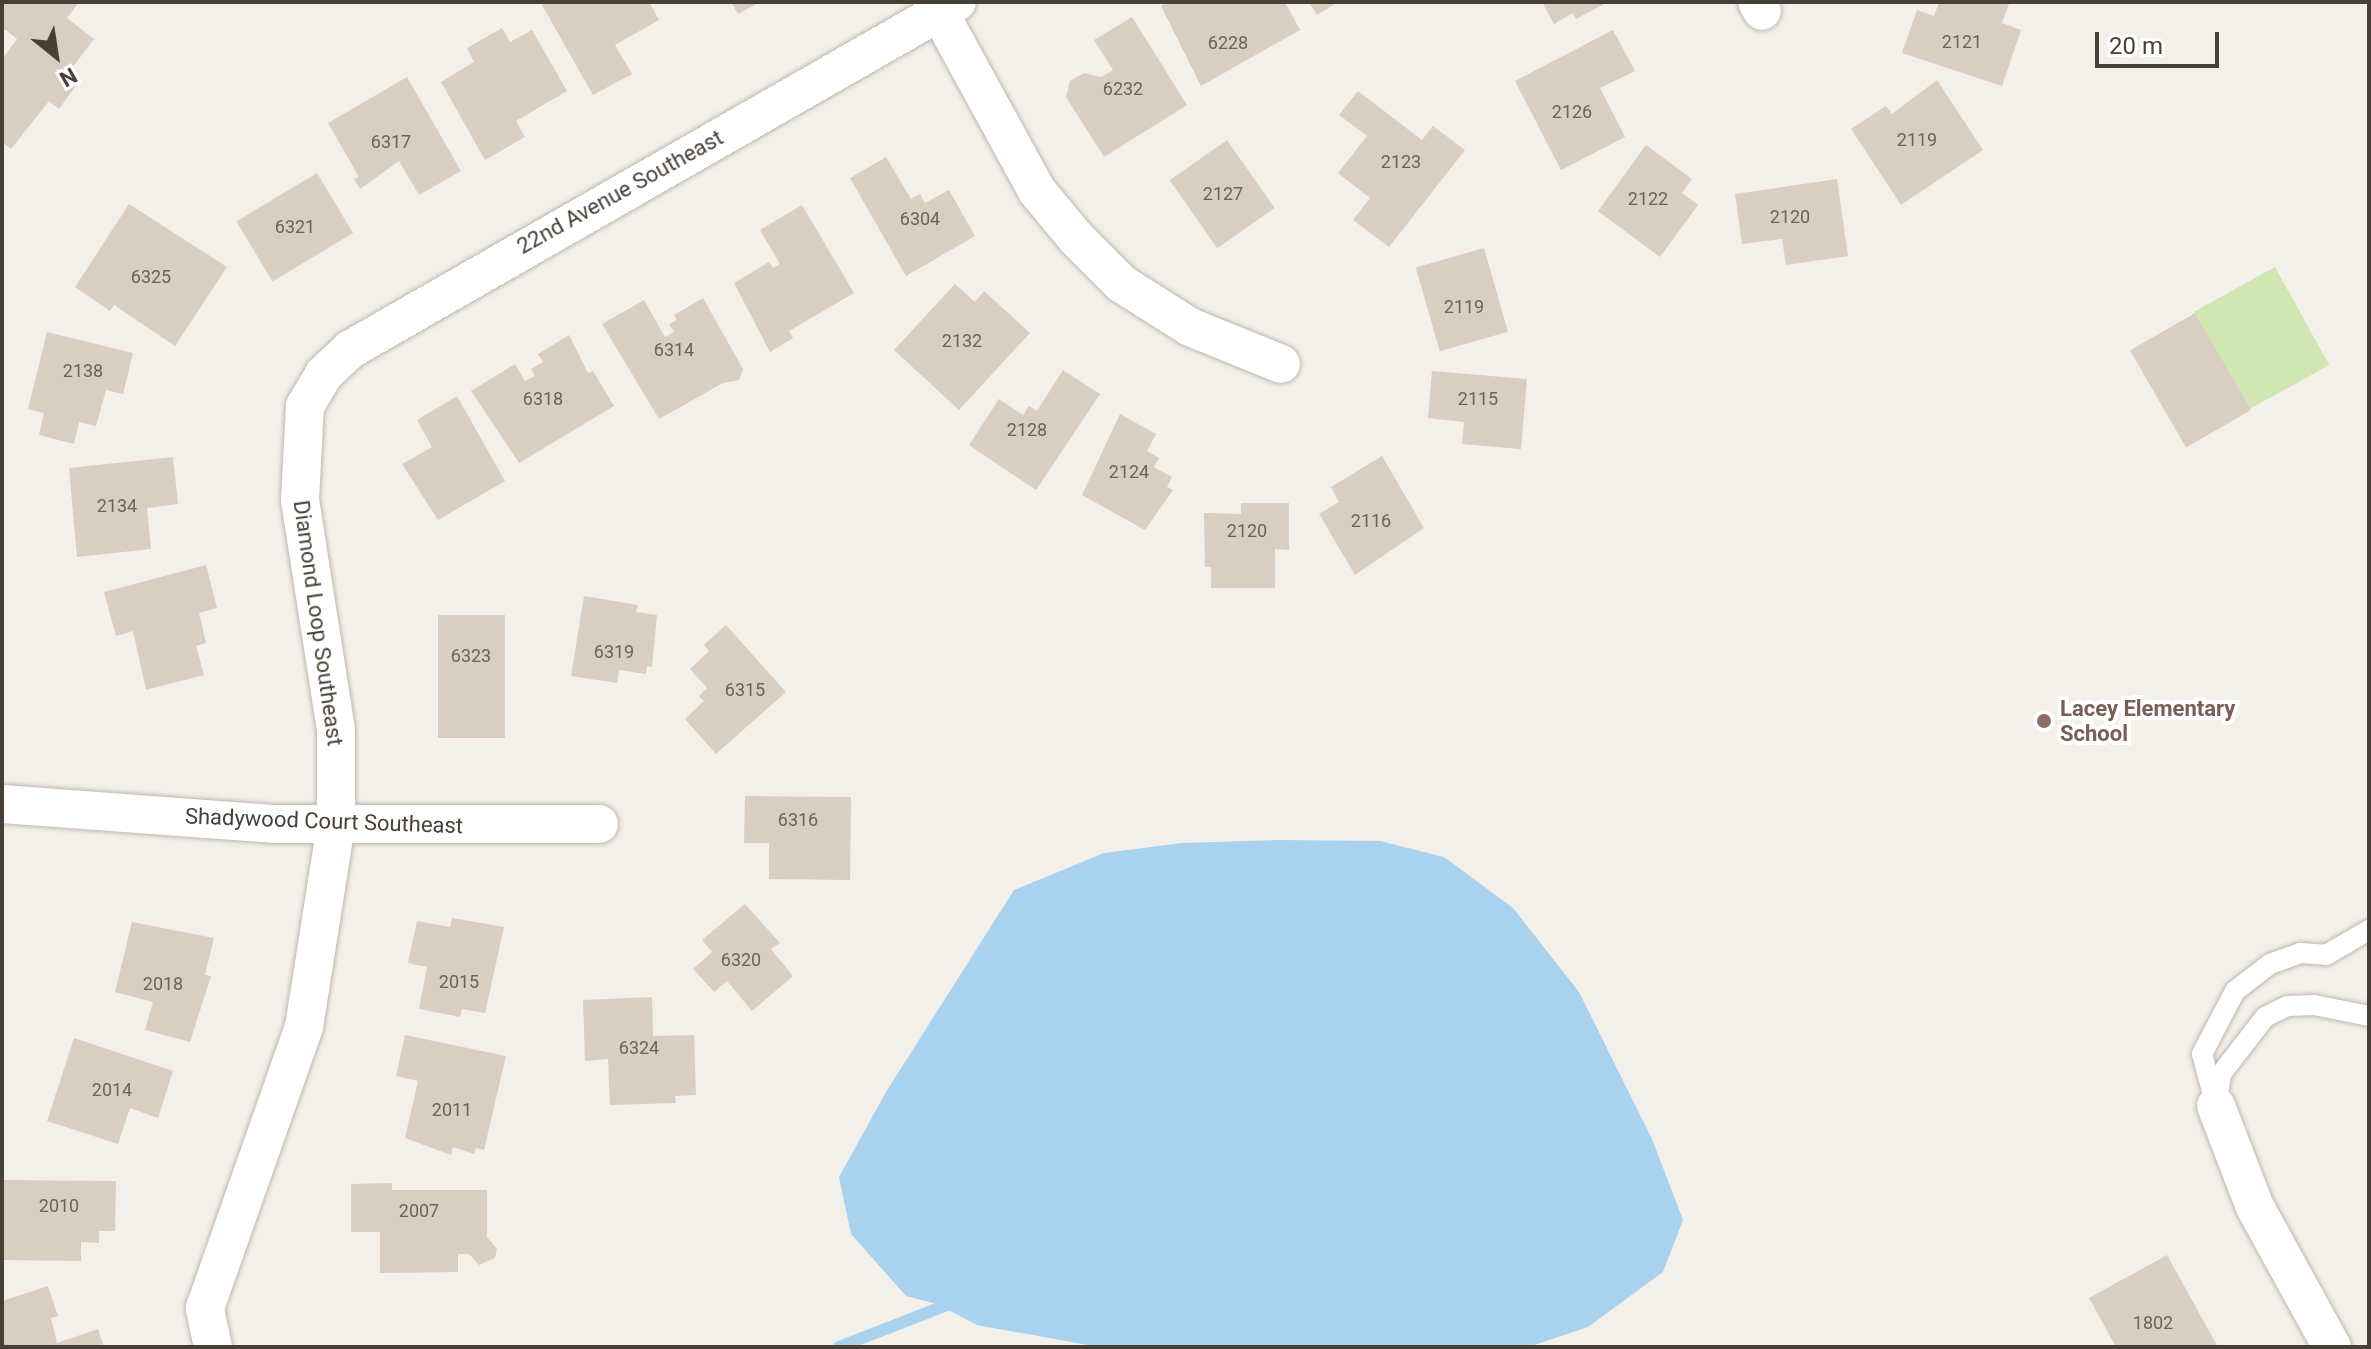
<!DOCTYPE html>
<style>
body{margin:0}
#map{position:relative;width:2371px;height:1349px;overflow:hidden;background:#f3f0e9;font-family:Roboto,sans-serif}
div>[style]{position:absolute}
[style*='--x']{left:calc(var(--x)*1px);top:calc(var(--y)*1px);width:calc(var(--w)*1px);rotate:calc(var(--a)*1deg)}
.green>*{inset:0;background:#d0e6b3;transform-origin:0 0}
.water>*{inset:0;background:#a8d2ed}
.stream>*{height:12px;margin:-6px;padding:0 6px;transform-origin:6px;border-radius:6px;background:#a8d2ed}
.building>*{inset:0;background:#d8cec1;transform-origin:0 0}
.roads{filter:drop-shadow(0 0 2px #bfb7ab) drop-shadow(0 0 2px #bfb7ab)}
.service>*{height:20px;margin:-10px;padding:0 10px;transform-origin:10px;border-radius:10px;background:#fff}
.minor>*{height:38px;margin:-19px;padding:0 19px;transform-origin:19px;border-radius:19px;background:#fff}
.dots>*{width:22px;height:22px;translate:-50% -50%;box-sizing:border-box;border:4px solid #fff;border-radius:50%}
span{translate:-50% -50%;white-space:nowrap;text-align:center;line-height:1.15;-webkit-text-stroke:8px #fff;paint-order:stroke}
.number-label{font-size:18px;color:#6b645a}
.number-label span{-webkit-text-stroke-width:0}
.street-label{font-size:22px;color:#474037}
.education-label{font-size:22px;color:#785e54;font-weight:700}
.left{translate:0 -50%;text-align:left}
.frame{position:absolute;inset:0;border:4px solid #474037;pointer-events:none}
.north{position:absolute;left:16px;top:16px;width:80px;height:80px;-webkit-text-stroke:6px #fff;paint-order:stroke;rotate:150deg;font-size:22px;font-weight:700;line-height:32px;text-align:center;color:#474037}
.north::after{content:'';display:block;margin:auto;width:28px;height:36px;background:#474037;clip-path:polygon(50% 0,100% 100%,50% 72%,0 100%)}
.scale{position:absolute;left:2095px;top:32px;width:124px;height:36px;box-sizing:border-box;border:4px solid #474037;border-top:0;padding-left:10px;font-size:24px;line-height:28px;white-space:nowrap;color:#474037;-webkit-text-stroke:6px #fff;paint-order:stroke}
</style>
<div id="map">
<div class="green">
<div style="left:2275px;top:267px;width:112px;height:92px;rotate:61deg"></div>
</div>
<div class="water">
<div style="clip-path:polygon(1278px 840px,1380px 841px,1444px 857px,1513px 908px,1579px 992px,1652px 1139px,1683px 1220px,1663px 1272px,1588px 1327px,1528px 1347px,1099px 1347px,977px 1325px,937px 1304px,906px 1296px,851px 1234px,839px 1177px,886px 1092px,1014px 890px,1104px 853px,1182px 843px)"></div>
</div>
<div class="stream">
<div style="--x:839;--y:1347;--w:121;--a:-21.3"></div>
</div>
<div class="building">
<div style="clip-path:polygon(2px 2px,79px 2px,67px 18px,94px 39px,69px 72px,80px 80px,59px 109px,49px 101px,11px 149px,2px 142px,2px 59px,17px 39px,2px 27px)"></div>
<div style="clip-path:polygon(547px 2px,649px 2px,659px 20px,615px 45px,632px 74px,593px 95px,542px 5px)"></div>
<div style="clip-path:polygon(731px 2px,760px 2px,738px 14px)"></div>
<div style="clip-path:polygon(1168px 2px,1285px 2px,1300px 30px,1201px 86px,1161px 6px)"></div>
<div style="clip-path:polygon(1309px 2px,1338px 2px,1317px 15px)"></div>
<div style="clip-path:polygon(1542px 2px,1608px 2px,1576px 19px,1573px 13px,1554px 24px)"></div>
<div style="clip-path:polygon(1939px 2px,2009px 4px,2002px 23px,2021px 30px,2002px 86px,1902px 53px,1917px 10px,1934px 16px)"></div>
<div style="clip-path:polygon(1132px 17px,1187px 105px,1104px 157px,1066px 97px,1070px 81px,1084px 73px,1101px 77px,1113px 70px,1094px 40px)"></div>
<div style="clip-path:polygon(502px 28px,510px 42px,532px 30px,567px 91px,516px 121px,525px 137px,485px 160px,441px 82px,474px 62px,467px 48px)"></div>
<div style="clip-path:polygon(1613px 30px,1635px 71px,1600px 88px,1625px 137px,1561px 170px,1515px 81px)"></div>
<div style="clip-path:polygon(407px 77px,461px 171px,419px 195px,399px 161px,360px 189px,354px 179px,359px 177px,328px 123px)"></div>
<div style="clip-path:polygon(1937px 80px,1983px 150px,1901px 205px,1851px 129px,1886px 106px,1892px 114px)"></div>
<div style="clip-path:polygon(1358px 91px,1422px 140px,1433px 126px,1465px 150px,1389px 247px,1353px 220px,1370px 198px,1338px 173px,1367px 136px,1339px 115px)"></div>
<div style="left:1227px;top:140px;width:83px;height:70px;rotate:55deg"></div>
<div style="clip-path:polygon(1646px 145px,1692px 179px,1682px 193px,1698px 205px,1660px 257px,1598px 211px)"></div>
<div style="clip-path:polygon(886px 157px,911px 199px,920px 194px,925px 203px,949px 190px,975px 236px,906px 276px,850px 178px)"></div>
<div style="left:317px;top:173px;width:70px;height:94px;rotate:59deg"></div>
<div style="clip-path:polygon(1837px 179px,1848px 256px,1786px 265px,1782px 239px,1742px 244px,1735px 194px)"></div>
<div style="clip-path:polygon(129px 204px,227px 267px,175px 346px,114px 305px,110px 311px,75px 287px)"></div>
<div style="clip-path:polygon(802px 205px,854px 293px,789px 331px,793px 338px,770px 352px,734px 283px,769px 262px,773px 268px,780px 264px,760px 230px)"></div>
<div style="left:1484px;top:248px;width:87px;height:71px;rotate:74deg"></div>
<div style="clip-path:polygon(955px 284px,975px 302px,984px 291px,1030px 333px,959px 410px,894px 350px)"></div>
<div style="clip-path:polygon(703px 298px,743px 369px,739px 380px,723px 383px,659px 419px,602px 324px,644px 300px,665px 337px,674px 332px,669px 324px,677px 320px,674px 315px)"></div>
<div style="left:2195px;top:313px;width:112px;height:75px;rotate:60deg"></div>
<div style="clip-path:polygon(47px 332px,133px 353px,123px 394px,106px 390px,96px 426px,79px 422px,74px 444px,39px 435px,44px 413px,28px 409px)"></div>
<div style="clip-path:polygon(569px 335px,588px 373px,593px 371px,614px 406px,519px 463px,471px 391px,515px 364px,525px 381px,535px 376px,531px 369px,543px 362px,538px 354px)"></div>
<div style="clip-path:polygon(1063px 370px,1100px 394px,1036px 490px,969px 445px,999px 399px,1023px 415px,1029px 406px,1037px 411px)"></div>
<div style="clip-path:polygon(1432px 371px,1527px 379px,1521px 449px,1462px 444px,1464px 422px,1428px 418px)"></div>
<div style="clip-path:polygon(457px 396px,505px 481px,438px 520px,402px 464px,432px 447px,417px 420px)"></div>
<div style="clip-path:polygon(1120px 414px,1156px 434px,1147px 451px,1159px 458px,1154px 467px,1172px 477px,1167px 487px,1173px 490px,1145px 530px,1082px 495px)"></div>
<div style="clip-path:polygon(1382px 456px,1424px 528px,1355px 575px,1319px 514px,1339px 502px,1331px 487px)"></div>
<div style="clip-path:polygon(173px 457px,178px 504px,147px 508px,151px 549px,77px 557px,69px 468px)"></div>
<div style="clip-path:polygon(1241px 503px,1289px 503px,1289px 550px,1275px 549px,1275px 588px,1211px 588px,1211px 567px,1205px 567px,1204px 513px,1241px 514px)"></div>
<div style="clip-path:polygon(206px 565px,217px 608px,199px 613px,206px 643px,196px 646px,204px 675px,146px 690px,133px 631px,116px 636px,104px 592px)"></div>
<div style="clip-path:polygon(584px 596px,638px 605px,636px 612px,657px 615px,652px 667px,647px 666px,646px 674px,619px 670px,617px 683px,571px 676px)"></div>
<div style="left:438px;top:615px;width:67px;height:123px"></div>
<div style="clip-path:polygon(726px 625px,786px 692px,716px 754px,685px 719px,704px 701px,699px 696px,707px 688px,690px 669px,709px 651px,704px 645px)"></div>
<div style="clip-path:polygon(745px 796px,851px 797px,850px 880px,769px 879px,769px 843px,744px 843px)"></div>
<div style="clip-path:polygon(745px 904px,780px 943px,771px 949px,793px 976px,752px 1011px,727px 981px,714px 992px,693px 969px,712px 952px,702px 940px)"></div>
<div style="clip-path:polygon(452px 918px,504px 927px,485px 1013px,462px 1009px,460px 1017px,419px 1009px,427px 967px,408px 963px,417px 921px,450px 927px)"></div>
<div style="clip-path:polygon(132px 922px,214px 938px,205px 975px,211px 976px,190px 1042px,145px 1030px,153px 1002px,115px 992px)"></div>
<div style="clip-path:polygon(652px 997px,653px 1036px,694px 1035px,696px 1095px,675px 1096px,676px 1103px,610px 1105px,608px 1059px,585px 1061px,583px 1000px)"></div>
<div style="clip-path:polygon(405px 1035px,506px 1056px,484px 1150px,476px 1148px,474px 1154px,453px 1147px,451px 1155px,405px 1138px,418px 1081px,396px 1076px)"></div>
<div style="clip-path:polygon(74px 1038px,173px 1071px,158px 1118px,130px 1108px,118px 1144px,47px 1121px)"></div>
<div style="clip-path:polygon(2px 1180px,116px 1181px,115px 1231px,99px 1231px,99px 1243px,81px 1242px,81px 1261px,2px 1260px)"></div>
<div style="clip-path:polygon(392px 1183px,392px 1190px,487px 1190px,487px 1237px,497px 1249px,495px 1258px,479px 1265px,469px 1254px,458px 1254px,458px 1272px,380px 1273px,380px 1232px,351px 1232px,351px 1184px)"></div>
<div style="clip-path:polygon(2167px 1255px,2218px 1347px,2116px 1347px,2089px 1298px)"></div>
<div style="clip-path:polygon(48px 1286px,58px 1316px,51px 1318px,57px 1343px,98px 1329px,104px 1347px,2px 1347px,2px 1301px)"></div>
</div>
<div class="roads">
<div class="service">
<div style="--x:2216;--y:1106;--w:54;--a:-105.1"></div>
<div style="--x:2202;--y:1054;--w:71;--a:-62.4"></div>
<div style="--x:2235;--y:991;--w:44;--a:-37.6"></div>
<div style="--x:2270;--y:964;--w:32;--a:-20"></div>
<div style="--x:2300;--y:953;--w:26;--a:4"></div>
<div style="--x:2326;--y:955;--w:50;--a:-30.2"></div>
<div style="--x:2216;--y:1106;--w:32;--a:-81"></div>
<div style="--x:2221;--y:1074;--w:72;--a:-52.3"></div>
<div style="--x:2265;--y:1017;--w:25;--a:-26"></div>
<div style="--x:2288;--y:1006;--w:26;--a:-2"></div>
<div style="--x:2314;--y:1005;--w:56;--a:11.3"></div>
</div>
<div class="minor">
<div style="--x:1757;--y:2;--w:10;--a:61"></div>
<div style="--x:939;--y:12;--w:204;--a:61.3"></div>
<div style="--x:1037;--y:191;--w:61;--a:50.3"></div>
<div style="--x:1076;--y:238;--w:65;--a:45"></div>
<div style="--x:1122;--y:284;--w:80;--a:32.3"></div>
<div style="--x:1190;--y:327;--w:98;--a:22.1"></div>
<div style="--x:2;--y:804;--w:271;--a:4.2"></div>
<div style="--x:272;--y:824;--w:327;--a:0"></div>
<div style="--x:2216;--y:1106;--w:108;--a:68.9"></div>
<div style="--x:2255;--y:1207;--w:160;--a:61.2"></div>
<div style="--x:213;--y:1347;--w:40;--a:-102"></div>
<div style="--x:205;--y:1308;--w:298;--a:-70.6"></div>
<div style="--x:304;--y:1027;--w:205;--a:-81"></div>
<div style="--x:336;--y:825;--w:95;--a:-90"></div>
<div style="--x:336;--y:730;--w:233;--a:-98.9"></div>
<div style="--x:300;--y:500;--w:94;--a:-87"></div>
<div style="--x:305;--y:406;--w:37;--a:-59"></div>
<div style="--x:324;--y:374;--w:37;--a:-43"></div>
<div style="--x:351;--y:349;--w:698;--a:-29.8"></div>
</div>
</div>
<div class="dots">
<div style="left:2044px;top:721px;background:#8d6e63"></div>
</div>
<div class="number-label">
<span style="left:1962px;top:42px">2121</span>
<span style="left:1228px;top:43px">6228</span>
<span style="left:1123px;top:89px">6232</span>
<span style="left:1572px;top:112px">2126</span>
<span style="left:1917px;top:140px">2119</span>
<span style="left:391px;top:142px">6317</span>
<span style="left:1401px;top:162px">2123</span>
<span style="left:1223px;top:194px">2127</span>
<span style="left:1648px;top:199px">2122</span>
<span style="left:1790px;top:217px">2120</span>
<span style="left:920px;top:219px">6304</span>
<span style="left:295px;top:227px">6321</span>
<span style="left:151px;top:277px">6325</span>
<span style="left:1464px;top:307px">2119</span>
<span style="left:962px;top:341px">2132</span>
<span style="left:674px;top:350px">6314</span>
<span style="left:83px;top:371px">2138</span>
<span style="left:543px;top:399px">6318</span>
<span style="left:1478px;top:399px">2115</span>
<span style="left:1027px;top:430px">2128</span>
<span style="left:1129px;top:472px">2124</span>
<span style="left:117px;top:506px">2134</span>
<span style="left:1371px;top:521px">2116</span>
<span style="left:1247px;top:531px">2120</span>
<span style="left:614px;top:652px">6319</span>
<span style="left:471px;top:656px">6323</span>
<span style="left:745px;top:690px">6315</span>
<span style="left:798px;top:820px">6316</span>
<span style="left:741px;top:960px">6320</span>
<span style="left:459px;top:982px">2015</span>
<span style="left:163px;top:984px">2018</span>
<span style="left:639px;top:1048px">6324</span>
<span style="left:112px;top:1090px">2014</span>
<span style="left:452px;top:1110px">2011</span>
<span style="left:59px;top:1206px">2010</span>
<span style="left:419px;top:1211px">2007</span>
<span style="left:2153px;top:1323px">1802</span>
</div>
<div class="street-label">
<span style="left:620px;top:192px;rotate:-29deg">22nd Avenue Southeast</span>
<span style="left:318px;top:623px;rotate:82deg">Diamond Loop Southeast</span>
<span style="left:324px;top:821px;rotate:2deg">Shadywood Court Southeast</span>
</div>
<div class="education-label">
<span class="left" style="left:2060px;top:721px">Lacey Elementary<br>School</span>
</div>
<div class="frame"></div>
<div class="north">N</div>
<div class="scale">20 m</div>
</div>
